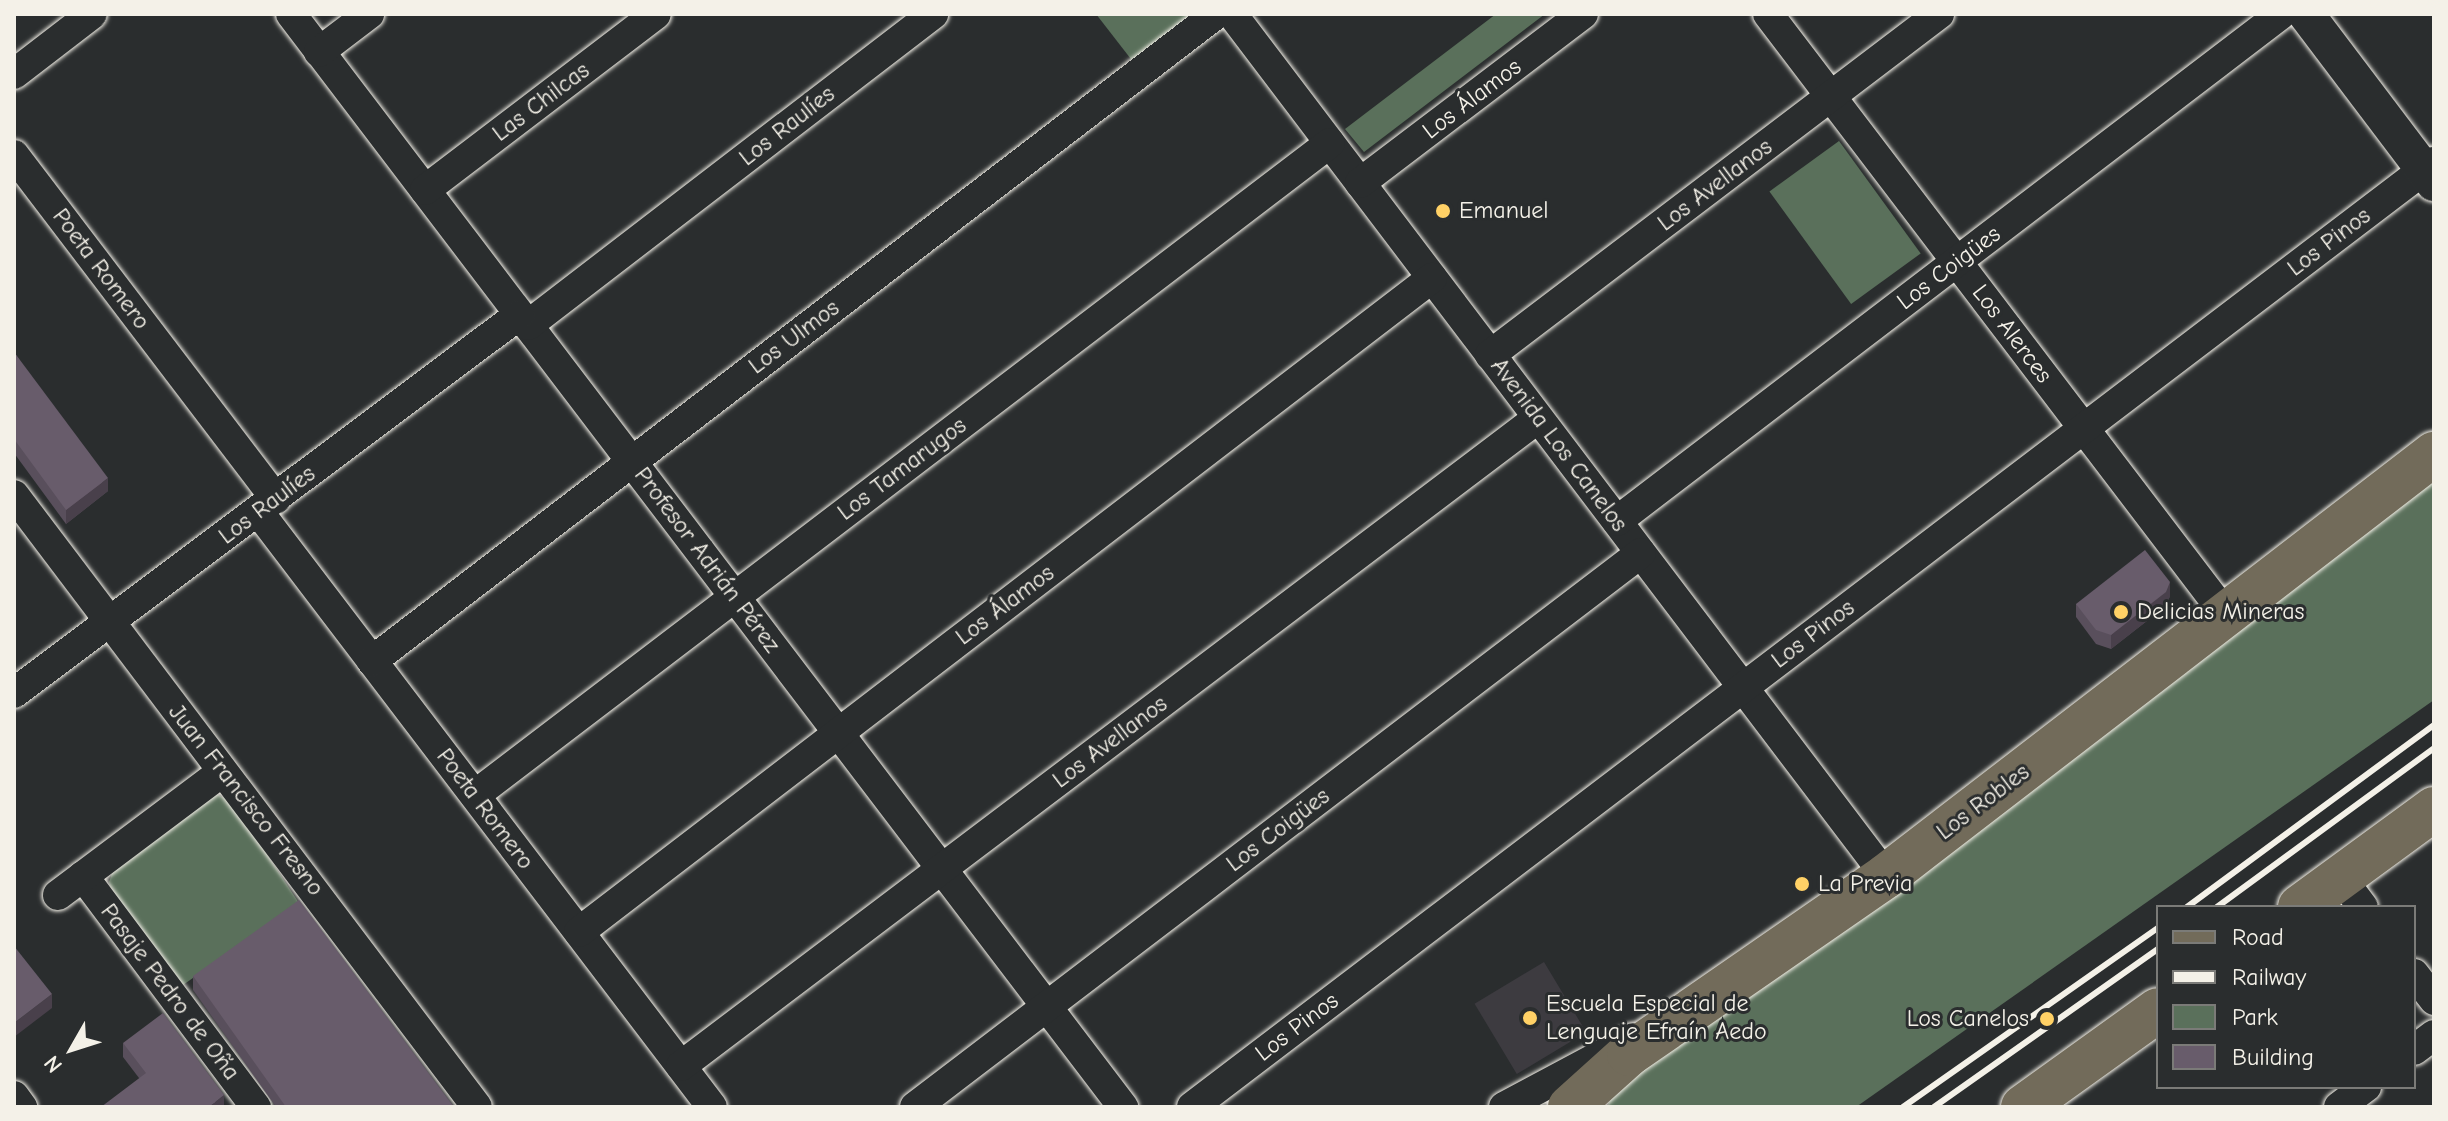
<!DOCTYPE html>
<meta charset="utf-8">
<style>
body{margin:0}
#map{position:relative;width:2448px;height:1121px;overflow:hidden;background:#2a2d2e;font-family:"Comic Neue",sans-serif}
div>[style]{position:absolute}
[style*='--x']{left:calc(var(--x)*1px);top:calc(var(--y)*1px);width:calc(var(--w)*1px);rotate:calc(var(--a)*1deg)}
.built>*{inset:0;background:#3d3b40;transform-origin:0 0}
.green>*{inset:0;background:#5a705b;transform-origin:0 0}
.roads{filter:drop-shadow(0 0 2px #f4f1e8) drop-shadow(0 0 2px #f4f1e8)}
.minor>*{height:30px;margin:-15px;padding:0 15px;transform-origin:15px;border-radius:15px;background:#2a2d2e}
.tertiary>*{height:36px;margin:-18px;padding:0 18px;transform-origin:18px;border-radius:18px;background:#2a2d2e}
.primary>*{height:44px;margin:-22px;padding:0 22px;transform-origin:22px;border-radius:22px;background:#726b5a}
.rail>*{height:6px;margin:-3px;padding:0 3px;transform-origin:3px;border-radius:3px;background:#f4f1e8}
.wall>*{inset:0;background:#594f5c}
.shaded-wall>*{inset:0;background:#49404b}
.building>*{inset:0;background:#685c6b}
.dots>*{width:22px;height:22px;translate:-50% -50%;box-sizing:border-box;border:4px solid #2a2d2e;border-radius:50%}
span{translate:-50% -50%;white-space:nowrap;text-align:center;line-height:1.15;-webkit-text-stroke:6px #2a2d2e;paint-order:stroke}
.street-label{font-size:24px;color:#f4f1e8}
.poi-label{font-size:24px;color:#f4f1e8}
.left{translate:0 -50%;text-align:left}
.right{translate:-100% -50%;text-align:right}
.frame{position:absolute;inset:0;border:16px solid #f4f1e8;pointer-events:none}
.legend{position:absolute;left:2156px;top:905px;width:260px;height:184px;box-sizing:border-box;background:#2a2d2e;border:2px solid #7b7b78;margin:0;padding:10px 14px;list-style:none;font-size:24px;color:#f4f1e8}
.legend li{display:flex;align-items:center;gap:16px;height:40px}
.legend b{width:40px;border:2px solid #7b7b78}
.north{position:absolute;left:32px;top:1009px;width:80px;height:80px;-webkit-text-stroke:6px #2a2d2e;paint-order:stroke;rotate:231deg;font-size:22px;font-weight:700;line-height:32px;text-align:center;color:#f4f1e8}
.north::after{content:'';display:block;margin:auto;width:28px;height:36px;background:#f4f1e8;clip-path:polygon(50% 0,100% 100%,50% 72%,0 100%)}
</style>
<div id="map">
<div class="built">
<div style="left:1544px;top:962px;width:82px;height:81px;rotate:59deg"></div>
</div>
<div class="green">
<div style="clip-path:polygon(1096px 14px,1193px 14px,1134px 63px)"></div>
<div style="clip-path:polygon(1496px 14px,1545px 14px,1364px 152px,1345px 129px)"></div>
<div style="left:1839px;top:141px;width:139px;height:86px;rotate:54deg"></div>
<div style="clip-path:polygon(2434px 474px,2434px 700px,1856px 1107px,1607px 1107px,1619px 1083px)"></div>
<div style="clip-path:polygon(217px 794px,233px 803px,299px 903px,183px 985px,114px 900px,109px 882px,115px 865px)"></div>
</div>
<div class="roads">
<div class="minor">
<div style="--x:291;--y:14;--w:1374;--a:52.72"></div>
<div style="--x:1232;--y:14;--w:1082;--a:52.81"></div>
<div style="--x:1768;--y:14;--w:756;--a:52.69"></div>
<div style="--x:319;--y:52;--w:63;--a:-37.2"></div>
<div style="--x:14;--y:74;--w:98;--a:-37.6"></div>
<div style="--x:14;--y:155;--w:432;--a:52.7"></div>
<div style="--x:1360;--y:183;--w:280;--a:-37.2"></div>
<div style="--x:425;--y:190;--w:290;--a:-37.3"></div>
<div style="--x:528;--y:325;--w:511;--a:-37.52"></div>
<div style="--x:1490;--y:355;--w:564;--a:-37.22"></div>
<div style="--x:14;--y:495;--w:767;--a:52.89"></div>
<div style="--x:258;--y:511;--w:749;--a:52.7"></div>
<div style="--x:1617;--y:521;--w:835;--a:-37.36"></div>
<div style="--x:372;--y:661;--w:1063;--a:-37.47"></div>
<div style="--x:14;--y:693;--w:631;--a:-36.82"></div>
<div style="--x:475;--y:795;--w:1075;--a:-37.33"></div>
<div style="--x:83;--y:876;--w:289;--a:53.2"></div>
<div style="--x:2341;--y:878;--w:36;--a:53"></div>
<div style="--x:58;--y:895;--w:205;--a:-36.9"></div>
<div style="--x:579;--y:932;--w:1075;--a:-37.48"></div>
<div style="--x:2414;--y:974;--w:33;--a:52"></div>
<div style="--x:2414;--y:1050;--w:25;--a:-37"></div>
<div style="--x:681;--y:1066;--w:1074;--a:-37.09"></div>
<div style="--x:14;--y:1096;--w:14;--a:54"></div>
<div style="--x:915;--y:1107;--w:913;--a:-37.35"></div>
<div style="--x:1192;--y:1107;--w:1561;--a:-37.27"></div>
<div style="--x:1504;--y:1107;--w:146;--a:-28.1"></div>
<div style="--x:2339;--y:1107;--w:34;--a:-37"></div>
</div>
<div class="tertiary">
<div style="--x:2306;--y:14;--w:212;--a:52.9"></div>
</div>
<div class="primary">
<div style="--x:2300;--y:907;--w:166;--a:-36.2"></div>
<div style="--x:1570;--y:1107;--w:79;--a:-41.9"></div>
<div style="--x:1629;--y:1054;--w:313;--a:-34.7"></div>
<div style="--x:1886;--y:876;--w:692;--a:-37.6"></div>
<div style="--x:2023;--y:1107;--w:166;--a:-35.7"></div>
</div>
</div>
<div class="rail">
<div style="--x:2187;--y:907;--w:307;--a:-36.4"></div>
<div style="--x:2217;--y:907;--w:269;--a:-36.2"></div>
<div style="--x:1903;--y:1107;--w:312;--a:-35.1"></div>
<div style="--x:1934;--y:1107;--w:274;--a:-35.2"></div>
</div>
<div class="wall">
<div style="clip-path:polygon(14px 352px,108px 491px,66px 524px,14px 453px)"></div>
<div style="clip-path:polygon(2170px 596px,2166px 606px,2111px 649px,2096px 644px,2076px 617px,2076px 604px)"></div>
<div style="clip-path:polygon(193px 976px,454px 1107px,276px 1107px,193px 990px)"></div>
<div style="clip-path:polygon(123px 1043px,224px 1107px,139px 1078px,123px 1057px)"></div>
</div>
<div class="shaded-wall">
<div style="clip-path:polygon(108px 478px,108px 491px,66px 524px,66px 510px)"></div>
<div style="clip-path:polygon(2170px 582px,2170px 596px,2166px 606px,2111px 649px,2111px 635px)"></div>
<div style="clip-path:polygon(52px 994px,52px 1008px,14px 1037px,14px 1023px)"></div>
<div style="clip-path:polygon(224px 1095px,224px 1107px,209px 1107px)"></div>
</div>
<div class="building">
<div style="clip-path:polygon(14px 352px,108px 478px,66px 510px,14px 439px)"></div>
<div style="clip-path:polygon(2145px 550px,2170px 582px,2166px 592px,2111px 635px,2096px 630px,2076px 604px)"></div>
<div style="clip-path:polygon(299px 900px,454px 1107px,286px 1107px,193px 976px)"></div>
<div style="clip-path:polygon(14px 946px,52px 994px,14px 1023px)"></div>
<div style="clip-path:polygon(163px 1013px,224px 1095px,209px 1107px,101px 1107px,146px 1073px,123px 1043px)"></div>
</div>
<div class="dots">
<div style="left:1443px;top:211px;background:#ffd166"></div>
<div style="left:2121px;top:612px;background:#ffd166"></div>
<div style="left:1802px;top:884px;background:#ffd166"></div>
<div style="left:1530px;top:1018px;background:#ffd166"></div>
<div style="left:2047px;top:1019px;background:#ffd166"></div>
</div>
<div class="street-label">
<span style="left:1472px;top:99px;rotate:-37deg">Los Álamos</span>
<span style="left:541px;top:102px;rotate:-37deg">Las Chilcas</span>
<span style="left:787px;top:126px;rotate:-38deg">Los Raulíes</span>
<span style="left:1715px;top:185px;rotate:-37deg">Los Avellanos</span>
<span style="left:2329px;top:242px;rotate:-37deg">Los Pinos</span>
<span style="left:1949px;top:268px;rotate:-37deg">Los Coigües</span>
<span style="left:101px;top:269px;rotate:53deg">Poeta Romero</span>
<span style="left:2012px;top:334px;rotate:53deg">Los Alerces</span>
<span style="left:794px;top:337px;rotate:-37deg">Los Ulmos</span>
<span style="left:1559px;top:445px;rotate:53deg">Avenida Los Canelos</span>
<span style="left:902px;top:469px;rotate:-37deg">Los Tamarugos</span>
<span style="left:267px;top:505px;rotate:-37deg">Los Raulíes</span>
<span style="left:707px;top:560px;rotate:53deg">Profesor Adrián Pérez</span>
<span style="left:1005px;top:605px;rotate:-37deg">Los Álamos</span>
<span style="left:1813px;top:634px;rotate:-37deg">Los Pinos</span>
<span style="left:1110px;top:742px;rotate:-37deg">Los Avellanos</span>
<span style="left:246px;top:800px;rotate:52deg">Juan Francisco Fresno</span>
<span style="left:1983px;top:802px;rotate:-37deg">Los Robles</span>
<span style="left:485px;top:809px;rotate:53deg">Poeta Romero</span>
<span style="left:1278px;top:830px;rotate:-37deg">Los Coigües</span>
<span style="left:170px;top:992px;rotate:53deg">Pasaje Pedro de Oña</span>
<span style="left:1297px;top:1027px;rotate:-37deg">Los Pinos</span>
</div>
<div class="poi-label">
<span class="left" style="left:1459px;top:211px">Emanuel</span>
<span class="left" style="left:2137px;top:612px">Delicias Mineras</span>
<span class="left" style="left:1818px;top:884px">La Previa</span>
<span class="left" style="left:1546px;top:1018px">Escuela Especial de<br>Lenguaje Efraín Aedo</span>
<span class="right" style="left:2029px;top:1019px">Los Canelos</span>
</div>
<div class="frame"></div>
<ul class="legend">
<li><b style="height:10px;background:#726b5a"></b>Road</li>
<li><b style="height:10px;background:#f4f1e8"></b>Railway</li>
<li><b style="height:22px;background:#5a705b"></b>Park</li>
<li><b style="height:22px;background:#685c6b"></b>Building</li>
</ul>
<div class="north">N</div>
</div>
